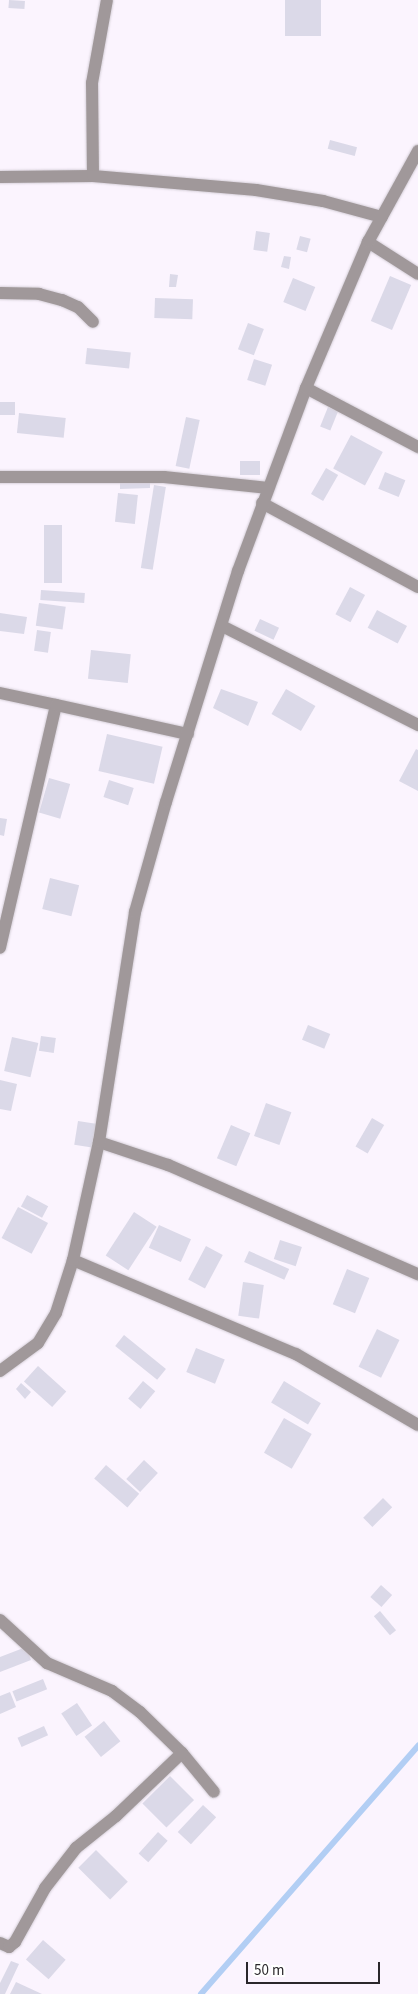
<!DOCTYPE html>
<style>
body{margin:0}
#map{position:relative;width:418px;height:1994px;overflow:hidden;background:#fbf4fe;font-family:"Source Sans 3",sans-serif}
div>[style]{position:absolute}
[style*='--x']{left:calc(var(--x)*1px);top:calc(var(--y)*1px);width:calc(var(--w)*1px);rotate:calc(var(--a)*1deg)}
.stream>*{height:5.5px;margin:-2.75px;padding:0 2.75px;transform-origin:2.75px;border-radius:2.75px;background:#b2cef4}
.building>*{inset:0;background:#dbd9e8;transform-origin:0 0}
.roads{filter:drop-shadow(0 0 1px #d5cfd8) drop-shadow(0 0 1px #d5cfd8)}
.street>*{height:12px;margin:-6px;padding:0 6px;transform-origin:6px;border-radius:6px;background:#a0989a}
span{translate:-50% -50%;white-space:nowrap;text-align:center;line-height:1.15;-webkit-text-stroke:5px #fff;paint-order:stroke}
.scale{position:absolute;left:246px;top:1962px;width:134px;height:22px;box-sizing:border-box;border:2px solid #2a272b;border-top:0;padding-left:6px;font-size:15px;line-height:18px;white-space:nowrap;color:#2a272b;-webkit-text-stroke:4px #fff;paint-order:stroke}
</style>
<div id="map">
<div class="stream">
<div style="--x:201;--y:1994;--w:330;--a:-48.8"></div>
</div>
<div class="building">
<div style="left:9px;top:0;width:16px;height:8px;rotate:4deg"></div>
<div style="left:285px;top:0;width:36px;height:36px"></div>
<div style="left:330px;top:140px;width:28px;height:9px;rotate:15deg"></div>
<div style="left:256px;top:231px;width:14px;height:19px;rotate:8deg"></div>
<div style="left:300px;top:236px;width:11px;height:14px;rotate:15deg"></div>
<div style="clip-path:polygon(284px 256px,291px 257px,289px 269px,281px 267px)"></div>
<div style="clip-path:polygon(170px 274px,178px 275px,176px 287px,169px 287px)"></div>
<div style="left:390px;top:276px;width:23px;height:49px;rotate:23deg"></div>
<div style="left:293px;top:278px;width:24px;height:26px;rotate:22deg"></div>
<div style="left:155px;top:298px;width:38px;height:20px;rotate:2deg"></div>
<div style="left:248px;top:323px;width:17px;height:28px;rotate:21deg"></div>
<div style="left:87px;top:348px;width:44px;height:16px;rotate:6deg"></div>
<div style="left:254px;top:359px;width:19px;height:22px;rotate:18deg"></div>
<div style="left:0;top:402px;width:15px;height:13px"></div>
<div style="left:328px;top:407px;width:11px;height:21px;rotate:22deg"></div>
<div style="left:19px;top:413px;width:47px;height:20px;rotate:6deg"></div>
<div style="left:186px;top:417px;width:14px;height:50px;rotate:12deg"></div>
<div style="left:351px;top:435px;width:36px;height:38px;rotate:28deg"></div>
<div style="left:240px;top:461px;width:20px;height:14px"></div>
<div style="left:326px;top:468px;width:14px;height:30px;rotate:30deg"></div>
<div style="left:385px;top:472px;width:22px;height:18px;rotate:22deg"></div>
<div style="clip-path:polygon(120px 483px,150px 483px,150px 488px,120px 489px)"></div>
<div style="left:154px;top:485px;width:12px;height:84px;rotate:9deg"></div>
<div style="left:118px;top:493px;width:20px;height:29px;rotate:6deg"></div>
<div style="left:44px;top:525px;width:18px;height:58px"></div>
<div style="left:350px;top:587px;width:17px;height:31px;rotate:28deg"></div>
<div style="left:41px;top:590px;width:44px;height:10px;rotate:4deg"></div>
<div style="left:39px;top:603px;width:27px;height:23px;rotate:8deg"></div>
<div style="left:377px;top:610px;width:34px;height:20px;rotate:28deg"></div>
<div style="clip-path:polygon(0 613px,27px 617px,24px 634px,0 631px)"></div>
<div style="left:260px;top:619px;width:21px;height:13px;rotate:25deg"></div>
<div style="left:37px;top:630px;width:14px;height:21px;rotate:8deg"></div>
<div style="left:91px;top:650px;width:40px;height:29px;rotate:6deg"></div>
<div style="clip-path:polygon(221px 689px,258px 702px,248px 726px,213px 708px)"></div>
<div style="left:286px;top:689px;width:34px;height:29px;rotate:30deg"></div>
<div style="left:107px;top:734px;width:57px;height:38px;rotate:13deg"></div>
<div style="clip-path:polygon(416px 749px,418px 750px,418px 791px,399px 781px)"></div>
<div style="left:49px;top:778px;width:22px;height:36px;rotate:16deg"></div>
<div style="left:109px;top:780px;width:26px;height:18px;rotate:18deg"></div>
<div style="clip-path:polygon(0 818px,7px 819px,4px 836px,0 835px)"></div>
<div style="left:50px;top:878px;width:30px;height:32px;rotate:14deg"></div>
<div style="left:308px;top:1025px;width:24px;height:16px;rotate:22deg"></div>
<div style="left:41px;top:1036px;width:15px;height:15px;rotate:8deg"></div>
<div style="left:12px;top:1037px;width:27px;height:35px;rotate:13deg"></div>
<div style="clip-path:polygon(0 1080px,17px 1084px,11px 1111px,0 1109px)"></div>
<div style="left:266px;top:1103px;width:27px;height:35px;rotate:20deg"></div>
<div style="left:372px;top:1118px;width:14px;height:33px;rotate:30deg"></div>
<div style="left:78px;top:1121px;width:18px;height:24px;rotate:9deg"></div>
<div style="left:231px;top:1125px;width:21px;height:36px;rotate:23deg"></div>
<div style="left:27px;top:1195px;width:24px;height:13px;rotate:28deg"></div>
<div style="left:18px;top:1207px;width:34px;height:35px;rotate:28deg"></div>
<div style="left:134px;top:1212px;width:27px;height:52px;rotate:33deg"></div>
<div style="left:159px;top:1225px;width:35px;height:25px;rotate:24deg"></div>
<div style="left:280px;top:1240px;width:23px;height:20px;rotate:18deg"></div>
<div style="left:206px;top:1246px;width:19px;height:38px;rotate:28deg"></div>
<div style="left:249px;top:1251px;width:44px;height:12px;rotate:24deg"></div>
<div style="left:347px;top:1269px;width:24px;height:38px;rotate:22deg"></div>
<div style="left:243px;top:1282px;width:21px;height:34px;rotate:8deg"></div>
<div style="left:377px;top:1329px;width:25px;height:42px;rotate:26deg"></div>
<div style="left:124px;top:1335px;width:54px;height:14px;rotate:39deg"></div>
<div style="left:196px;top:1348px;width:31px;height:26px;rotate:22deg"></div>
<div style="left:38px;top:1366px;width:38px;height:21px;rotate:42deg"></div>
<div style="left:143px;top:1381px;width:16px;height:23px;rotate:40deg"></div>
<div style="left:284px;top:1381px;width:43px;height:25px;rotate:31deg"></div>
<div style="clip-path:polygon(21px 1383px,31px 1392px,25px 1399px,16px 1389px)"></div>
<div style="left:284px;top:1418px;width:32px;height:40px;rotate:30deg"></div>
<div style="left:144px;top:1460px;width:19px;height:26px;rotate:43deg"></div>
<div style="left:106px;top:1465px;width:44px;height:18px;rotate:41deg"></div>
<div style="left:383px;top:1498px;width:13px;height:28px;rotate:45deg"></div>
<div style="left:381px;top:1585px;width:15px;height:16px;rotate:42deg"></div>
<div style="left:380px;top:1611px;width:25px;height:8px;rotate:50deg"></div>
<div style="clip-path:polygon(26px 1647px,31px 1660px,0 1672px,0 1657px)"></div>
<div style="left:43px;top:1679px;width:11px;height:33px;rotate:68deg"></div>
<div style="clip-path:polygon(10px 1692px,16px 1707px,0 1714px,0 1696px)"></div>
<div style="left:77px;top:1703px;width:27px;height:19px;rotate:56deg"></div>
<div style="left:104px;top:1721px;width:26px;height:25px;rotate:51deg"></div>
<div style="left:44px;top:1726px;width:10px;height:29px;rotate:66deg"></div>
<div style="left:170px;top:1776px;width:34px;height:39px;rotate:45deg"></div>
<div style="left:203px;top:1805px;width:18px;height:37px;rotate:43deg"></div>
<div style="left:158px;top:1832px;width:13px;height:29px;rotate:42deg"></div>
<div style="left:96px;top:1850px;width:45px;height:25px;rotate:45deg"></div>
<div style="left:43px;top:1940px;width:30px;height:26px;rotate:41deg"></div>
<div style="clip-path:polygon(11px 1961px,19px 1964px,5px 1994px,0 1994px,0 1983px)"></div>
<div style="clip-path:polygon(16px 1982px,42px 1994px,10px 1994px)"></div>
</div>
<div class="roads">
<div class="street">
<div style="--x:93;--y:176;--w:93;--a:-90.6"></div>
<div style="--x:92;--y:83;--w:84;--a:-79.8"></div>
<div style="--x:0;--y:177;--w:93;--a:-0.6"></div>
<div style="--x:93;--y:176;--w:164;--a:4.9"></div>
<div style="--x:256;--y:190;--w:68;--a:9.3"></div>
<div style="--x:323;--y:201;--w:61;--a:15.2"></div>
<div style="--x:368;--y:242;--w:59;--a:32.6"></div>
<div style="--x:0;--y:293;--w:39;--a:1"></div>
<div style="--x:39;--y:294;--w:24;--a:15"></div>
<div style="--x:62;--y:300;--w:17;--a:24"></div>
<div style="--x:78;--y:307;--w:21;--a:45"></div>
<div style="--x:306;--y:388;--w:127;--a:27.8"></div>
<div style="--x:0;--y:477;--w:164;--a:0"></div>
<div style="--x:164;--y:477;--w:105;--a:6"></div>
<div style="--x:262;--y:503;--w:177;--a:28.3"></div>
<div style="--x:222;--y:626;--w:220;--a:26.8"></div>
<div style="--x:0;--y:693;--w:57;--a:12.1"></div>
<div style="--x:56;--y:705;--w:249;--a:103"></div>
<div style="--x:56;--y:705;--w:135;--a:12.4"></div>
<div style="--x:99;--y:1142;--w:73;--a:18.4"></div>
<div style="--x:168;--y:1165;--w:273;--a:23.6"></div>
<div style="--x:73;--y:1260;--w:242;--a:22.9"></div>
<div style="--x:296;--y:1354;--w:141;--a:30.2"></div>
<div style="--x:0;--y:1371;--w:47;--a:-36.4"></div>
<div style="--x:38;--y:1343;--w:35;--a:-59"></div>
<div style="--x:56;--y:1313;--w:56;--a:-72.2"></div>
<div style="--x:73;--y:1260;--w:121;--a:-77.6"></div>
<div style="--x:99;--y:1142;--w:233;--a:-81.1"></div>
<div style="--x:135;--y:912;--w:114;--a:-74.3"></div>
<div style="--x:166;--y:802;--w:242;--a:-72.7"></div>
<div style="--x:238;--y:571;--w:195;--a:-69.6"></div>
<div style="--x:306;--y:388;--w:159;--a:-67"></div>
<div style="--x:368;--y:242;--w:104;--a:-61.2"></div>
<div style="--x:0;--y:1620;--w:64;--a:42.5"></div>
<div style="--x:47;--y:1663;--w:71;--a:23.3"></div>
<div style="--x:112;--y:1691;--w:35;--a:37"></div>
<div style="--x:140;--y:1712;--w:59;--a:44.3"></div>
<div style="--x:182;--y:1753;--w:50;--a:50.6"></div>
<div style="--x:0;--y:1943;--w:10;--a:24"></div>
<div style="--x:9;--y:1947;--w:8;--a:-40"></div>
<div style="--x:15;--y:1942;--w:62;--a:-60.9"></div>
<div style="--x:45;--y:1888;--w:51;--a:-52.2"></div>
<div style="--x:76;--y:1848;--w:51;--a:-38.7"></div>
<div style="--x:116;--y:1816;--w:91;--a:-43.7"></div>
</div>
</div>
<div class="scale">50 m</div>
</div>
